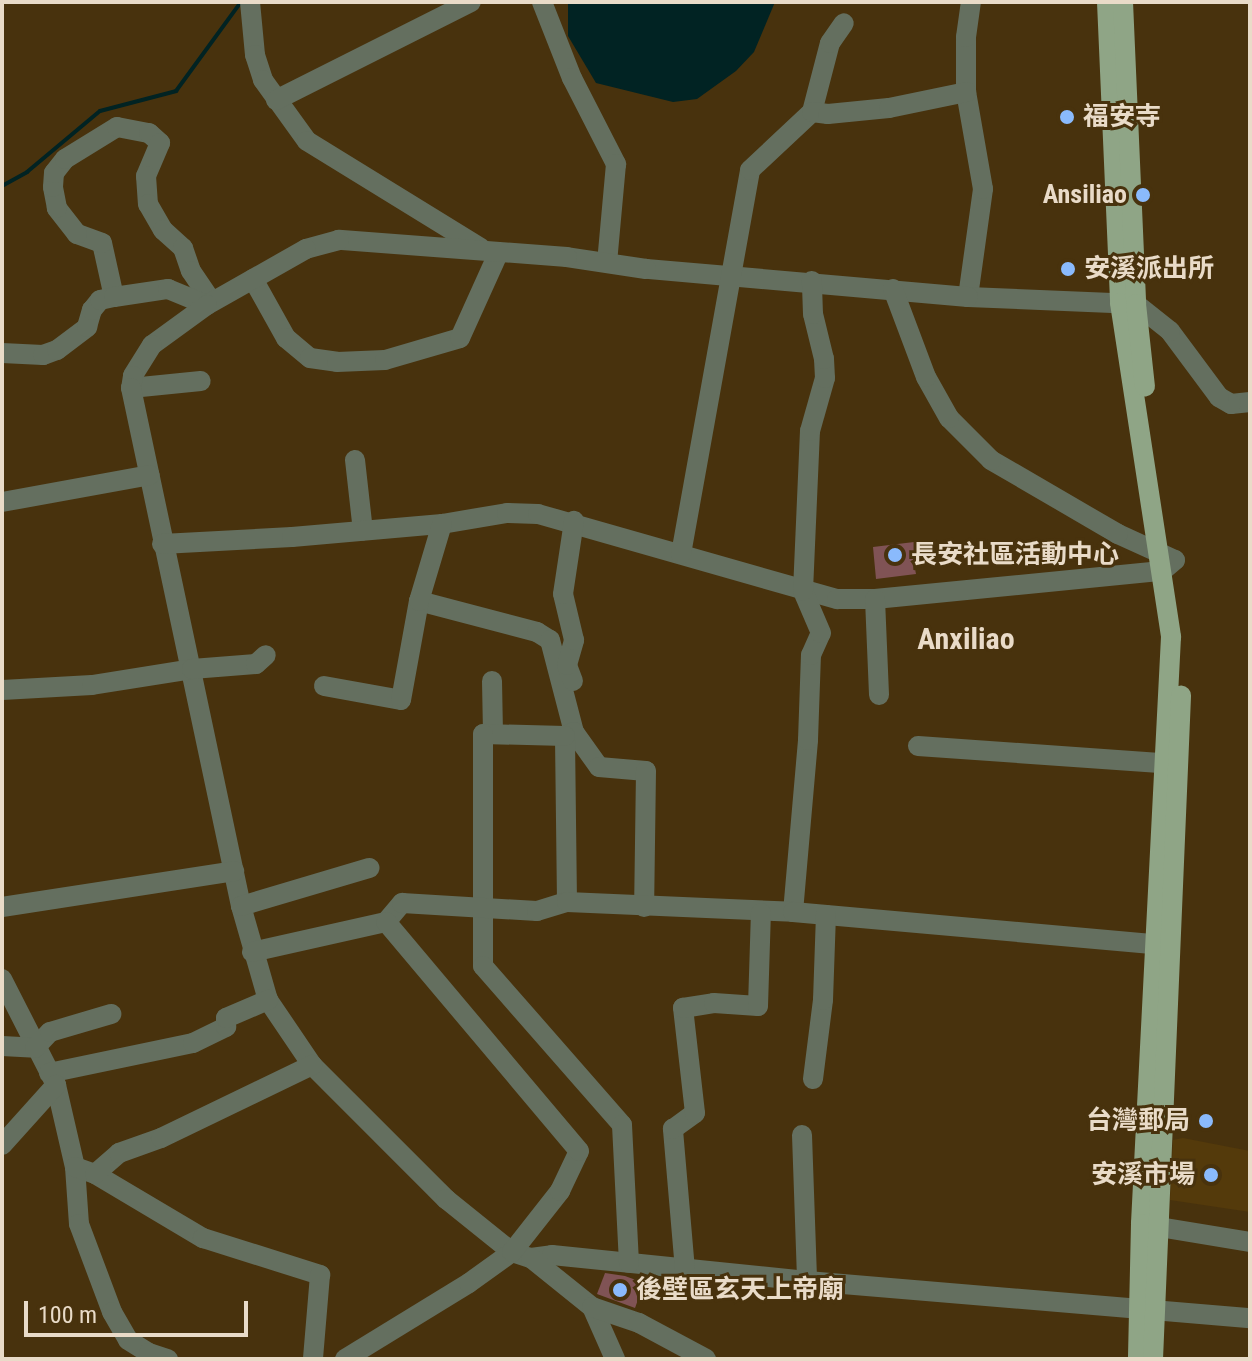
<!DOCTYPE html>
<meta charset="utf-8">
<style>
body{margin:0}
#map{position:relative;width:1252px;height:1361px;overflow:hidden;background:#48320d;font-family:"Roboto Condensed","Noto Sans TC",sans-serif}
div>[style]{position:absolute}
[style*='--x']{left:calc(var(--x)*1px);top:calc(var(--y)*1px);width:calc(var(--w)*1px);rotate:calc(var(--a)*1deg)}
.built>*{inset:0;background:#543a0b}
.water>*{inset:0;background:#012323}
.stream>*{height:4px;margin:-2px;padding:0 2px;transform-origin:2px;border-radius:2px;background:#012323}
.building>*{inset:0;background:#805355}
.minor>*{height:20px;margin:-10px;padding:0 10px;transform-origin:10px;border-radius:10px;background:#646f5f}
.major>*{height:20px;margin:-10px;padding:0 10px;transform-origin:10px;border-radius:10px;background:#8fa586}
.dots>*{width:22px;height:22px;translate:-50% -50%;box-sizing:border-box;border:4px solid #48320d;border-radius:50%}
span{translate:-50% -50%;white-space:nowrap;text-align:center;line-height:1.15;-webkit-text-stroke:6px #48320d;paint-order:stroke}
.poi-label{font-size:26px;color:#e9dbc8;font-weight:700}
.left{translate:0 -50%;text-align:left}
.right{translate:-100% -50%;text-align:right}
.quarter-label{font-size:30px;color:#e9dbc8;font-weight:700}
.frame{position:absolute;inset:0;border:4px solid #e9dbc8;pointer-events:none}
.scale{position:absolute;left:24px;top:1301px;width:224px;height:36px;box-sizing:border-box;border:4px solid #e9dbc8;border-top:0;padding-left:10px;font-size:24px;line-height:28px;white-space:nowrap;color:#e9dbc8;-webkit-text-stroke:6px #48320d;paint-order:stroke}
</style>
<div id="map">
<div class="built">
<div style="clip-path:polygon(1183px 1138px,1250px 1151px,1250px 1212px,1170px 1200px,1173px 1140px)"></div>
</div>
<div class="water">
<div style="clip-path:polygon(568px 2px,775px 2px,754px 52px,736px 71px,697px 99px,673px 102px,596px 83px,568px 36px)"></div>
</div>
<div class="stream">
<div style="--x:2;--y:186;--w:29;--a:-29"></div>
<div style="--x:27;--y:172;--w:95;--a:-39.9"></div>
<div style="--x:100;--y:111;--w:79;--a:-14.7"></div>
<div style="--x:176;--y:91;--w:110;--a:-53.9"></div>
</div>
<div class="building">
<div style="clip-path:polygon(914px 542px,918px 564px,914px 564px,916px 574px,876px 579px,873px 547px)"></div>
<div style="clip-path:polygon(605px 1273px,625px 1276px,644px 1283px,635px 1308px,597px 1294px)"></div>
</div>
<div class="minor">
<div style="--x:250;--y:2;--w:53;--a:84.6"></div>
<div style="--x:255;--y:55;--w:26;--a:72"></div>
<div style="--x:263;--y:80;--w:75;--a:54.2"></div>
<div style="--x:307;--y:141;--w:204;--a:31.6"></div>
<div style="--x:542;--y:2;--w:82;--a:68.5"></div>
<div style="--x:572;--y:78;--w:97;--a:62.9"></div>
<div style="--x:616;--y:164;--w:99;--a:95.2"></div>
<div style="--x:276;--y:100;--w:218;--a:-26.7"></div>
<div style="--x:812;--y:112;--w:71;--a:-75.4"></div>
<div style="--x:830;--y:43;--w:24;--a:-55"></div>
<div style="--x:253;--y:279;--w:68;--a:60.8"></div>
<div style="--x:286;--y:338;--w:31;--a:40"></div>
<div style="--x:310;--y:358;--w:27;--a:8"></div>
<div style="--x:337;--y:362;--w:48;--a:-2.4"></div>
<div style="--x:385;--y:360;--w:78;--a:-16.3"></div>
<div style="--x:460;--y:338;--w:92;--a:-65.7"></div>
<div style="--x:114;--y:297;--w:55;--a:-102.5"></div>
<div style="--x:102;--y:243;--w:27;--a:-160"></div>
<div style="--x:77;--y:234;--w:33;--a:-128"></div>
<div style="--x:57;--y:208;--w:21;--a:-101"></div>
<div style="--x:53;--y:187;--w:14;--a:-86"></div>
<div style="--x:54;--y:173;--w:18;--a:-52"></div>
<div style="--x:65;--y:159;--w:61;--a:-31.6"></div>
<div style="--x:117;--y:127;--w:33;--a:11"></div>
<div style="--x:149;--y:133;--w:15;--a:42"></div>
<div style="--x:160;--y:143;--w:36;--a:113"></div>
<div style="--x:146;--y:176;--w:28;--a:86"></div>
<div style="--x:148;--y:204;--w:30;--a:60"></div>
<div style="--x:163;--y:230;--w:27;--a:42"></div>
<div style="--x:183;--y:248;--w:24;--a:71"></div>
<div style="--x:191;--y:271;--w:37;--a:56"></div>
<div style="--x:968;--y:297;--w:109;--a:-82.1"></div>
<div style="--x:983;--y:189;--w:98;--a:-99.9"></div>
<div style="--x:966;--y:92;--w:55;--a:-90"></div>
<div style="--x:966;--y:37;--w:35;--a:-82"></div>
<div style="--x:2;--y:353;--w:41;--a:2.8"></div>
<div style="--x:43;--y:355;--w:15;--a:-20"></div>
<div style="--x:57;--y:350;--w:38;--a:-37"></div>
<div style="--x:87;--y:327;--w:18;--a:-74"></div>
<div style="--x:92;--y:310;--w:13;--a:-51"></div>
<div style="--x:100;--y:300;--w:14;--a:-12"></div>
<div style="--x:114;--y:297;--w:55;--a:-8.4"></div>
<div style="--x:168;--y:289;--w:42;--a:22.3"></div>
<div style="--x:131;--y:388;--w:70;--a:-5.7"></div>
<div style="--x:1250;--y:402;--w:19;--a:174"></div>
<div style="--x:1231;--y:404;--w:14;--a:-150"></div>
<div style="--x:1219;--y:397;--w:82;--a:-126.6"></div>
<div style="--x:1170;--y:331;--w:43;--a:-141.5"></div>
<div style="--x:1136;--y:304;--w:168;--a:-177.6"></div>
<div style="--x:968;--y:297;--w:323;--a:-175"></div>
<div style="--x:646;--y:269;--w:80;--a:-171.4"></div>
<div style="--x:567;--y:257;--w:229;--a:-175.7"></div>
<div style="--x:339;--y:240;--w:34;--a:165"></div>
<div style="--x:306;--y:249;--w:114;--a:150.5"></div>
<div style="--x:207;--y:305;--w:68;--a:144"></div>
<div style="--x:152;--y:345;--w:36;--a:122"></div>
<div style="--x:133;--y:376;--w:12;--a:99"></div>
<div style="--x:131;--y:388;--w:530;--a:78.01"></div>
<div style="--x:241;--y:906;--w:98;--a:74"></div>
<div style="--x:268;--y:1000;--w:78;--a:55.9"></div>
<div style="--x:312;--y:1065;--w:190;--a:45"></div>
<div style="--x:446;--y:1199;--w:85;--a:38.8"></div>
<div style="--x:512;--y:1252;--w:20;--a:18"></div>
<div style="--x:531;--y:1258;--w:21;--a:-8"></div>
<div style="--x:552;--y:1255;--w:256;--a:5.8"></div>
<div style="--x:807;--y:1281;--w:445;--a:4.8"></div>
<div style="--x:355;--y:460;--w:71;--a:83.6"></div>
<div style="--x:2;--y:502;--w:150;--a:-10.3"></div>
<div style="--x:162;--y:544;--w:130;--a:-3.1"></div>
<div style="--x:292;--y:537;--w:151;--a:-5"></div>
<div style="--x:442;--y:524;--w:66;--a:-9.6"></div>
<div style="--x:507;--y:513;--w:31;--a:2"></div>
<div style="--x:538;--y:514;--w:311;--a:15.9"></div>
<div style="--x:837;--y:599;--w:38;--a:0"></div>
<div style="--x:875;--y:599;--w:288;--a:-5.6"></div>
<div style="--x:1162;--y:571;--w:17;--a:-40"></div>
<div style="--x:1175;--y:560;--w:63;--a:-155.5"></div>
<div style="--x:1118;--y:534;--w:147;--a:-149.8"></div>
<div style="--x:991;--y:460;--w:59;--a:-135"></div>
<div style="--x:949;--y:418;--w:47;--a:-119.3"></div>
<div style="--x:926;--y:377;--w:94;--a:-110.6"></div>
<div style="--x:681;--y:554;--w:390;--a:-79.8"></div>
<div style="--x:750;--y:170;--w:85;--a:-43.1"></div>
<div style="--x:812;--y:112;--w:16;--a:7"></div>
<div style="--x:828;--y:114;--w:61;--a:-5.6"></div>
<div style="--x:889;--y:108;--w:79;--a:-11.7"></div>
<div style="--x:875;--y:599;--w:96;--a:87.6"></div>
<div style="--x:419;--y:601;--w:122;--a:14.7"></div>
<div style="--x:537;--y:632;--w:15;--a:32"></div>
<div style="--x:550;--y:640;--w:95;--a:75.4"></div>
<div style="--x:574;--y:732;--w:10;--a:156"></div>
<div style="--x:492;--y:681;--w:53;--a:88.9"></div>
<div style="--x:573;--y:681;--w:17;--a:-111"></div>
<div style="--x:567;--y:665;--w:26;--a:-74"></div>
<div style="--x:574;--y:640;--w:47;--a:-103.4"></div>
<div style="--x:563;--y:594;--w:74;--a:-81.4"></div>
<div style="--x:324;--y:686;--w:78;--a:10.3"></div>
<div style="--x:401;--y:700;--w:101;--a:-79.7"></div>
<div style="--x:419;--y:601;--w:80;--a:-73.4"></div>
<div style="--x:2;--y:690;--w:90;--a:-3.2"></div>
<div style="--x:92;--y:685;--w:101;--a:-9.1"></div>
<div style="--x:192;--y:669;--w:64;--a:-4.5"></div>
<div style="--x:256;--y:664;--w:13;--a:-42"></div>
<div style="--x:574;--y:732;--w:43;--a:54.5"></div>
<div style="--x:599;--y:767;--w:47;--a:4.9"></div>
<div style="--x:646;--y:771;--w:136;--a:90.8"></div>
<div style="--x:918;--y:746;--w:246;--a:4"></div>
<div style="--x:567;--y:902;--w:166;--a:-90.7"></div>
<div style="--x:565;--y:736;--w:82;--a:-178.6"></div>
<div style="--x:483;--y:734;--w:232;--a:90"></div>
<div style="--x:483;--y:966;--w:211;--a:48.8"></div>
<div style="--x:622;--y:1125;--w:138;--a:87.1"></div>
<div style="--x:241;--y:906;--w:134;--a:-16.5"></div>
<div style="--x:2;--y:907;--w:235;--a:-8.8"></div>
<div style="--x:793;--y:912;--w:173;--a:-85"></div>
<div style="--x:808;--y:740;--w:85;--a:-88"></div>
<div style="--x:811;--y:655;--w:24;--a:-66"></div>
<div style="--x:821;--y:633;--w:46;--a:-113.2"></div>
<div style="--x:803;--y:591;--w:160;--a:-87.5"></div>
<div style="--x:810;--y:431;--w:55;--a:-74.2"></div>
<div style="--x:825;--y:378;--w:19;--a:-93"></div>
<div style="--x:824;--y:359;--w:46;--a:-103.7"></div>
<div style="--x:813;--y:314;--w:33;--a:-92"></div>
<div style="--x:252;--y:952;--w:137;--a:-12.6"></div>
<div style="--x:386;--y:922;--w:25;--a:-50"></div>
<div style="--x:402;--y:903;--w:135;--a:3.4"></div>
<div style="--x:537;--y:911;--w:31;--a:-17"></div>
<div style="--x:567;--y:902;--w:226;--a:2.5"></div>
<div style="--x:793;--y:912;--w:363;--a:5.1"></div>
<div style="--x:2;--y:979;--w:119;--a:63"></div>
<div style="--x:56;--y:1085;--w:84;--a:77"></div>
<div style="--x:75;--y:1167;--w:57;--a:86"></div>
<div style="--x:79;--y:1224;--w:94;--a:69.4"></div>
<div style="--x:112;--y:1312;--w:32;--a:60"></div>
<div style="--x:128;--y:1340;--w:25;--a:32"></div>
<div style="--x:149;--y:1353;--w:20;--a:18"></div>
<div style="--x:2;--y:1046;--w:33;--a:3"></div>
<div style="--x:35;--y:1048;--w:22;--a:-47"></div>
<div style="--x:50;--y:1032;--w:64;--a:-16.4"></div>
<div style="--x:49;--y:1073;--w:147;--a:-11.8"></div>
<div style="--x:193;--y:1043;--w:37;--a:-26"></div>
<div style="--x:226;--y:1027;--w:9;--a:-90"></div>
<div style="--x:226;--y:1018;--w:46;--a:-23.2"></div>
<div style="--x:813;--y:1079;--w:80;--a:-82.8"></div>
<div style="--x:823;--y:1000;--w:85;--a:-88"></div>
<div style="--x:802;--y:1135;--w:146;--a:88"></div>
<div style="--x:2;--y:1145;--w:81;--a:-48"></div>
<div style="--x:75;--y:1167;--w:21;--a:19"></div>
<div style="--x:95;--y:1174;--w:126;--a:30.7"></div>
<div style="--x:203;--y:1238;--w:123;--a:17.5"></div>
<div style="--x:320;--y:1275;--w:84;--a:94.8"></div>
<div style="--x:95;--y:1174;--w:32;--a:-41"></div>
<div style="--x:119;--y:1153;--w:45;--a:-19.7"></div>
<div style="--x:161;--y:1138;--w:168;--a:-25.8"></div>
<div style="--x:1141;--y:1224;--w:110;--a:9.4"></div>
<div style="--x:531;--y:1258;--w:78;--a:38.8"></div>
<div style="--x:592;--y:1307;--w:57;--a:66.1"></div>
<div style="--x:685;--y:1270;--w:142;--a:-94.9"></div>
<div style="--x:673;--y:1129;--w:27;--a:-36"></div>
<div style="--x:695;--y:1113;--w:106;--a:-96.5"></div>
<div style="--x:683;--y:1008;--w:31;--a:-9"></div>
<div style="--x:714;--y:1003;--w:44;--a:3.9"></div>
<div style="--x:758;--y:1006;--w:93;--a:-88.2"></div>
<div style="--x:592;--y:1307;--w:50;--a:18.8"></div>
<div style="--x:639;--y:1323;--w:76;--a:28.2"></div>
<div style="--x:345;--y:1359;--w:145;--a:-31.5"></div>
<div style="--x:469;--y:1283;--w:53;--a:-35.8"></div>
<div style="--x:512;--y:1252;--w:78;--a:-51.8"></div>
<div style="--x:560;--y:1191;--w:44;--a:-64.6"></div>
<div style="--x:579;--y:1151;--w:299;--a:-130.1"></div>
</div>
<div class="major">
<div style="--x:1107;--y:2;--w:301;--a:87.5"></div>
<div style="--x:1120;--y:303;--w:338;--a:81.3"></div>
<div style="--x:1171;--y:637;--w:588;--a:92.93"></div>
<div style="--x:1141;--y:1224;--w:135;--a:91.3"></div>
<div style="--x:1123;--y:2;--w:302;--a:87.5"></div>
<div style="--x:1136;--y:304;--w:83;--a:83.8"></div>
<div style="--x:1153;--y:1359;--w:664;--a:-87.58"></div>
</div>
<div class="dots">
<div style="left:1067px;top:117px;background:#8abafc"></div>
<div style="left:1143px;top:195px;background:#8abafc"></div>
<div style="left:1068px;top:269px;background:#8abafc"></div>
<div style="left:895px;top:555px;background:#8abafc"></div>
<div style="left:1206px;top:1121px;background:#8abafc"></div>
<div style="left:1211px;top:1175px;background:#8abafc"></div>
<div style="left:620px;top:1290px;background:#8abafc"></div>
</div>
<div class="poi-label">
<span class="left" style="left:1083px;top:117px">福安寺</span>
<span class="right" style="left:1127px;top:195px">Ansiliao</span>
<span class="left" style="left:1084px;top:269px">安溪派出所</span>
<span class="left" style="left:911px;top:555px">長安社區活動中心</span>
<span class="right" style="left:1190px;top:1121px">台灣郵局</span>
<span class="right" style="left:1195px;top:1175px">安溪市場</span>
<span class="left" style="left:636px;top:1290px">後壁區玄天上帝廟</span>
</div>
<div class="quarter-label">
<span style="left:966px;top:639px">Anxiliao</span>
</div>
<div class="frame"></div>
<div class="scale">100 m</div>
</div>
